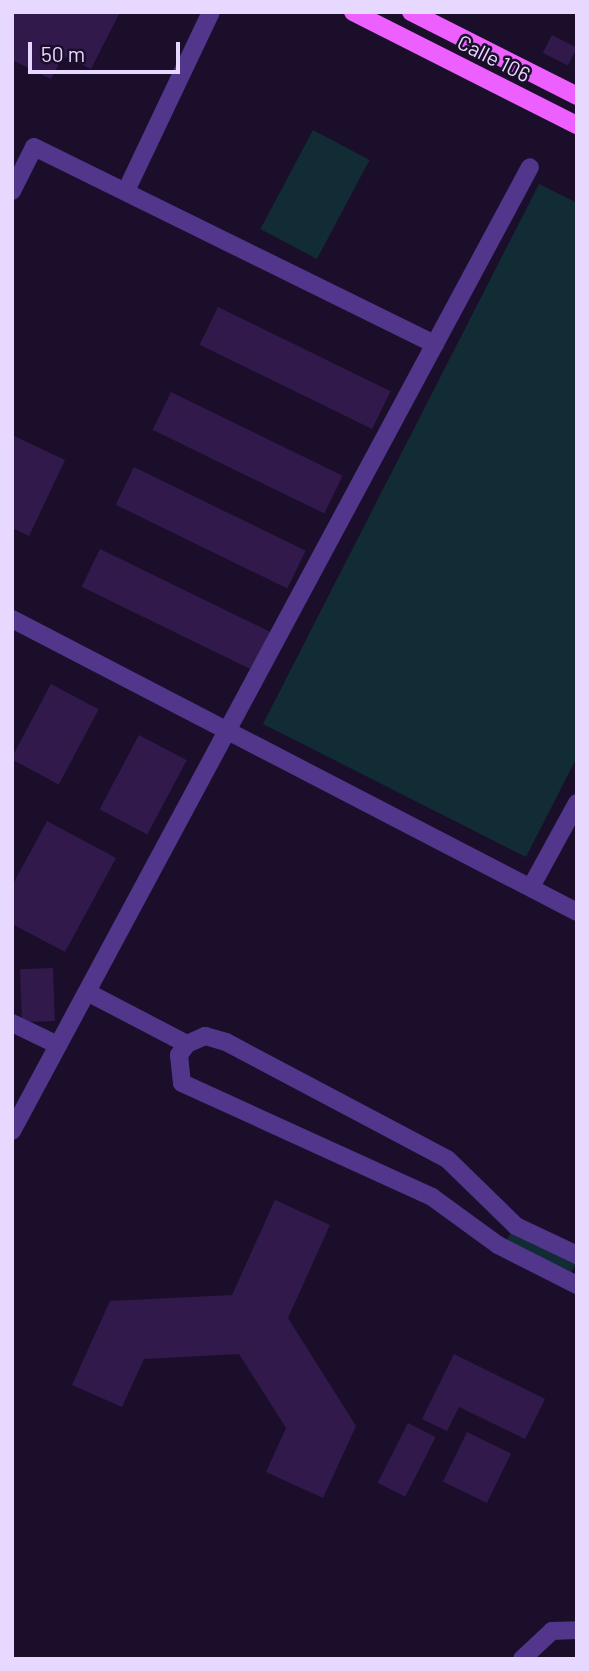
<!DOCTYPE html>
<style>
body{margin:0}
#map{position:relative;width:589px;height:1671px;overflow:hidden;background:#1b0e2a;font-family:Barlow,sans-serif}
div>[style]{position:absolute}
[style*='--x']{left:calc(var(--x)*1px);top:calc(var(--y)*1px);width:calc(var(--w)*1px);rotate:calc(var(--a)*1deg)}
.green>*{inset:0;background:#112c35;transform-origin:0 0}
.building>*{inset:0;background:#31194c;transform-origin:0 0}
.minor>*{height:18px;margin:-9px;padding:0 9px;transform-origin:9px;border-radius:9px;background:#51368c}
.major>*{height:18px;margin:-9px;padding:0 9px;transform-origin:9px;border-radius:9px;background:#ee5fff}
span{translate:-50% -50%;white-space:nowrap;text-align:center;line-height:1.15;-webkit-text-stroke:5px #1b0e2a;paint-order:stroke}
.street-label{font-size:21px;color:#e7d8ff}
.frame{position:absolute;inset:0;border:14px solid #e7d8ff;pointer-events:none}
.scale{position:absolute;left:28px;top:42px;width:152px;height:32px;box-sizing:border-box;border:4px solid #e7d8ff;border-top:0;padding-left:9px;font-size:21px;line-height:24px;white-space:nowrap;color:#e7d8ff;-webkit-text-stroke:5px #1b0e2a;paint-order:stroke}
</style>
<div id="map">
<div class="green">
<div style="left:313px;top:130px;width:64px;height:112px;rotate:28deg"></div>
<div style="clip-path:polygon(539px 184px,577px 203px,577px 757px,526px 857px,263px 724px)"></div>
<div style="left:513px;top:1228px;width:72px;height:17px;rotate:27deg"></div>
</div>
<div class="building">
<div style="clip-path:polygon(12px 12px,120px 12px,91px 69px,63px 56px,51px 79px,12px 60px)"></div>
<div style="left:552px;top:35px;width:28px;height:20px;rotate:27deg"></div>
<div style="left:218px;top:307px;width:192px;height:42px;rotate:26deg"></div>
<div style="left:171px;top:392px;width:191px;height:42px;rotate:26deg"></div>
<div style="clip-path:polygon(12px 435px,65px 460px,29px 536px,12px 528px)"></div>
<div style="left:134px;top:467px;width:191px;height:42px;rotate:26deg"></div>
<div style="left:100px;top:549px;width:191px;height:42px;rotate:26deg"></div>
<div style="left:51px;top:684px;width:54px;height:85px;rotate:28deg"></div>
<div style="left:139px;top:735px;width:54px;height:84px;rotate:28deg"></div>
<div style="clip-path:polygon(47px 821px,116px 858px,65px 952px,12px 924px,12px 886px)"></div>
<div style="left:53px;top:968px;width:53px;height:33px;rotate:88deg"></div>
<div style="clip-path:polygon(275px 1200px,330px 1225px,288px 1318px,356px 1426px,323px 1498px,266px 1472px,286px 1428px,239px 1354px,144px 1359px,122px 1407px,72px 1385px,110px 1301px,232px 1295px)"></div>
<div style="clip-path:polygon(454px 1354px,545px 1399px,525px 1439px,459px 1407px,447px 1431px,422px 1419px)"></div>
<div style="left:408px;top:1423px;width:31px;height:67px;rotate:27deg"></div>
<div style="left:467px;top:1432px;width:49px;height:55px;rotate:26deg"></div>
</div>
<div class="minor">
<div style="--x:12;--y:191;--w:49;--a:-63.4"></div>
<div style="--x:34;--y:147;--w:447;--a:26.2"></div>
<div style="--x:126;--y:191;--w:198;--a:-64.6"></div>
<div style="--x:12;--y:619;--w:636;--a:27.41"></div>
<div style="--x:531;--y:887;--w:96;--a:-61.3"></div>
<div style="--x:87;--y:992;--w:113;--a:27.5"></div>
<div style="--x:12;--y:1023;--w:51;--a:25.6"></div>
<div style="--x:12;--y:1131;--w:1094;--a:-61.75"></div>
<div style="--x:577;--y:1255;--w:68;--a:-154.6"></div>
<div style="--x:516;--y:1226;--w:96;--a:-135.8"></div>
<div style="--x:447;--y:1159;--w:250;--a:-152.1"></div>
<div style="--x:226;--y:1042;--w:22;--a:-164"></div>
<div style="--x:205;--y:1036;--w:20;--a:156"></div>
<div style="--x:187;--y:1044;--w:14;--a:126"></div>
<div style="--x:179;--y:1055;--w:28;--a:84"></div>
<div style="--x:182;--y:1083;--w:275;--a:24.5"></div>
<div style="--x:432;--y:1197;--w:82;--a:36"></div>
<div style="--x:498;--y:1245;--w:89;--a:26.9"></div>
<div style="--x:522;--y:1659;--w:41;--a:-43"></div>
<div style="--x:552;--y:1631;--w:25;--a:-2"></div>
</div>
<div class="major">
<div style="--x:353;--y:12;--w:251;--a:26.8"></div>
<div style="--x:411;--y:12;--w:186;--a:26.8"></div>
</div>
<div class="street-label">
<span style="left:494px;top:58px;rotate:27deg">Calle 106</span>
</div>
<div class="frame"></div>
<div class="scale">50 m</div>
</div>
